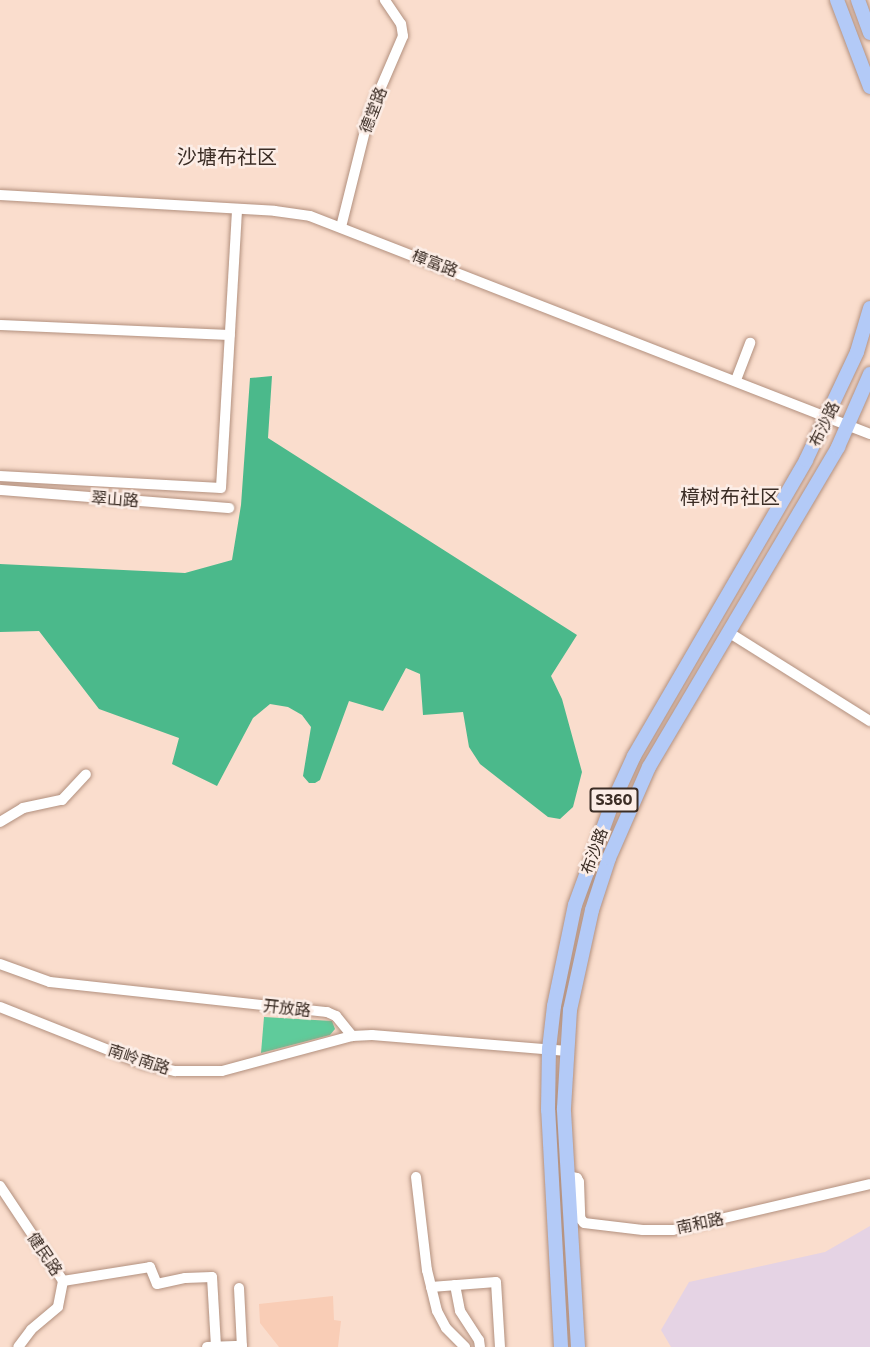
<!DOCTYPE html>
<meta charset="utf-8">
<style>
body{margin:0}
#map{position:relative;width:870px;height:1347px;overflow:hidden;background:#faddcd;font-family:Commissioner,"Noto Sans SC",sans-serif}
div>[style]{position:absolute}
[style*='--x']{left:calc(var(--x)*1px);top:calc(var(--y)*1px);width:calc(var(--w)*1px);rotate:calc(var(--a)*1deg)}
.commercial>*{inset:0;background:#e5d3e4}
.built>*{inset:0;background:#f9cdb6}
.green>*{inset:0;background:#5fcb9b}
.forest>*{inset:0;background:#4bb98b}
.roads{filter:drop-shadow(0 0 2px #b2907e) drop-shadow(0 0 2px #b2907e)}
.minor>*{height:10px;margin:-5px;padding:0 5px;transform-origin:5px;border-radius:5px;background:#fff}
.major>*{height:14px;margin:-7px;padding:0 7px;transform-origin:7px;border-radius:7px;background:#b3caf7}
span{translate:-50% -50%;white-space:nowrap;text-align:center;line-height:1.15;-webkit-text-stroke:5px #fcede6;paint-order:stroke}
.shield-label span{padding:2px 4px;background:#fcede6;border:2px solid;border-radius:4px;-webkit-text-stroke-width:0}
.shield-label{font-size:15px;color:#3b2d25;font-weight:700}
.street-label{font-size:16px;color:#3b2d25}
.quarter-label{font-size:20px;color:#3b2d25}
</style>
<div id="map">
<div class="commercial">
<div style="clip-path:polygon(870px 1226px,870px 1347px,671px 1347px,661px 1330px,689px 1282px,825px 1252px)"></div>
</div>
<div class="built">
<div style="clip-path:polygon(333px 1296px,334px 1320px,341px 1321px,338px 1347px,279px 1347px,260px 1323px,259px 1304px)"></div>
</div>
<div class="green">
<div style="clip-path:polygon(264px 1017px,332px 1021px,335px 1029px,330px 1035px,261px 1053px)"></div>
</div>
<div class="forest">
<div style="clip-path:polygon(272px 376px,268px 438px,577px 635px,551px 676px,562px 699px,582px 772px,573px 807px,560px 819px,548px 817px,480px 764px,469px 747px,463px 712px,423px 715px,420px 674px,406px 668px,383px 711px,349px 701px,320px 780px,315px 783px,309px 783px,303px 776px,311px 727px,302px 715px,288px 707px,270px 704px,253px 718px,217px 786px,172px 764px,179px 738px,99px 709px,39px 631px,0 632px,0 564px,185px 573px,232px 560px,241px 505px,250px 378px)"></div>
</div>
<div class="roads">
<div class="minor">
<div style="--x:0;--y:195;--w:275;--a:3.3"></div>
<div style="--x:275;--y:211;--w:35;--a:8"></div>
<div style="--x:310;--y:216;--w:601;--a:21.27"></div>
<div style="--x:341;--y:227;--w:115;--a:-76"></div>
<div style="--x:369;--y:115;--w:86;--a:-66.7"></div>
<div style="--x:403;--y:36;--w:12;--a:-99"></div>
<div style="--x:401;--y:24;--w:29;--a:-124"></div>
<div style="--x:0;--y:325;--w:230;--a:2.5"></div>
<div style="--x:736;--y:380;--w:40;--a:-69"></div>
<div style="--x:0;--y:476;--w:221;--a:3.1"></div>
<div style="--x:221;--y:488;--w:279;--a:-86.7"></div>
<div style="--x:0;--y:490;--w:230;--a:4.5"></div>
<div style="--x:728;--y:632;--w:168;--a:32.1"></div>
<div style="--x:0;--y:822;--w:27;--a:-31"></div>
<div style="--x:23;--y:808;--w:40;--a:-12"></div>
<div style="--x:62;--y:800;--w:35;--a:-47"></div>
<div style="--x:0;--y:964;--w:53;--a:19.8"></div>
<div style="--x:50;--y:982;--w:279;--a:6.2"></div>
<div style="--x:327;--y:1012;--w:10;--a:24"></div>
<div style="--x:336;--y:1016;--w:26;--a:51"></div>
<div style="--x:352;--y:1036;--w:20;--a:-3"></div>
<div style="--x:372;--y:1035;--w:196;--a:4.7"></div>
<div style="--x:0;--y:1007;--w:155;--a:21.6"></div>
<div style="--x:144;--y:1064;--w:32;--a:13"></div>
<div style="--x:175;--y:1071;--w:47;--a:0"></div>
<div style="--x:222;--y:1071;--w:135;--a:-15.1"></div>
<div style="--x:567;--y:1176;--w:10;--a:11"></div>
<div style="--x:577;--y:1178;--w:4;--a:63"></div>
<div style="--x:579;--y:1182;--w:36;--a:88"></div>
<div style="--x:580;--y:1218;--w:6;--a:51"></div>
<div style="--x:584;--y:1223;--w:59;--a:6.8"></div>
<div style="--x:643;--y:1230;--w:30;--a:0"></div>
<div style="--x:673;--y:1230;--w:202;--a:-13.1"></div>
<div style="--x:416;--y:1177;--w:94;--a:83.3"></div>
<div style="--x:427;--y:1270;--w:42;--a:76.3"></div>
<div style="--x:437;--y:1311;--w:19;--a:62"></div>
<div style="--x:446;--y:1328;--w:27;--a:45"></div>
<div style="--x:0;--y:1186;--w:114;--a:56.4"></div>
<div style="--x:63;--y:1281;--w:26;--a:101"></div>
<div style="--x:58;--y:1307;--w:35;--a:140"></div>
<div style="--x:31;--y:1330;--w:21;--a:127"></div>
<div style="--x:63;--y:1281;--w:88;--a:-9.1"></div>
<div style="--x:150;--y:1267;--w:18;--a:68"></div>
<div style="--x:157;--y:1284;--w:29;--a:-12"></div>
<div style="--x:185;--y:1278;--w:27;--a:-2"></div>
<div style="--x:212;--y:1277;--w:70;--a:86.7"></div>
<div style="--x:455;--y:1285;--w:26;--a:79"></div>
<div style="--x:460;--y:1311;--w:35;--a:57"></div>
<div style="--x:479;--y:1340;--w:7;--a:82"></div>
<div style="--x:431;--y:1287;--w:65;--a:-4.4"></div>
<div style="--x:496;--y:1282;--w:65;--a:86.5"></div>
<div style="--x:239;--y:1288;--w:59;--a:87.1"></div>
<div style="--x:207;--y:1347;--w:35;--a:-2"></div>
</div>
<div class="major">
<div style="--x:837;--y:0;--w:93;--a:69.2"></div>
<div style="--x:858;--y:0;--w:35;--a:70"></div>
<div style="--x:561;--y:1347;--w:237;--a:-93.1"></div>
<div style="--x:548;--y:1110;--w:61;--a:-89.1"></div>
<div style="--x:549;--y:1049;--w:43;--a:-83.4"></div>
<div style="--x:554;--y:1006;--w:103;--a:-78.3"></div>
<div style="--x:575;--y:905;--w:108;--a:-69.9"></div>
<div style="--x:612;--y:804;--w:53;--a:-65.4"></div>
<div style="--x:634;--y:756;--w:342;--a:-59.8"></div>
<div style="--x:806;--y:460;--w:119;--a:-64.7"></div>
<div style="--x:857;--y:352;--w:46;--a:-73.5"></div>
<div style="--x:578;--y:1347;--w:239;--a:-93.4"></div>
<div style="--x:564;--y:1108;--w:98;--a:-86.5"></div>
<div style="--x:570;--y:1010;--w:102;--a:-77.6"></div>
<div style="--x:592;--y:910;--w:55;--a:-71.9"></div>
<div style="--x:609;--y:858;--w:99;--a:-66.3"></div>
<div style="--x:649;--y:767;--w:372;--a:-59.4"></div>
<div style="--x:838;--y:447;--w:80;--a:-66.3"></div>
</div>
</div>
<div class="shield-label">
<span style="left:614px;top:800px">S360</span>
</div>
<div class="street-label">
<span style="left:373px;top:110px;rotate:-69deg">德堂路</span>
<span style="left:435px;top:263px;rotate:21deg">樟富路</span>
<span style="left:824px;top:424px;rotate:-64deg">布沙路</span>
<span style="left:115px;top:499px;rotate:4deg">翠山路</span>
<span style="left:594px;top:851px;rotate:-70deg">布沙路</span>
<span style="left:287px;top:1008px;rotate:6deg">开放路</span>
<span style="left:139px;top:1059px;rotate:18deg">南岭南路</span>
<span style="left:700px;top:1223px;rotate:-12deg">南和路</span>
<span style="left:45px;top:1254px;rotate:56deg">健民路</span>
</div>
<div class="quarter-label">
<span style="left:227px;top:156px">沙塘布社区</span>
<span style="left:730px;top:496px">樟树布社区</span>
</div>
</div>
